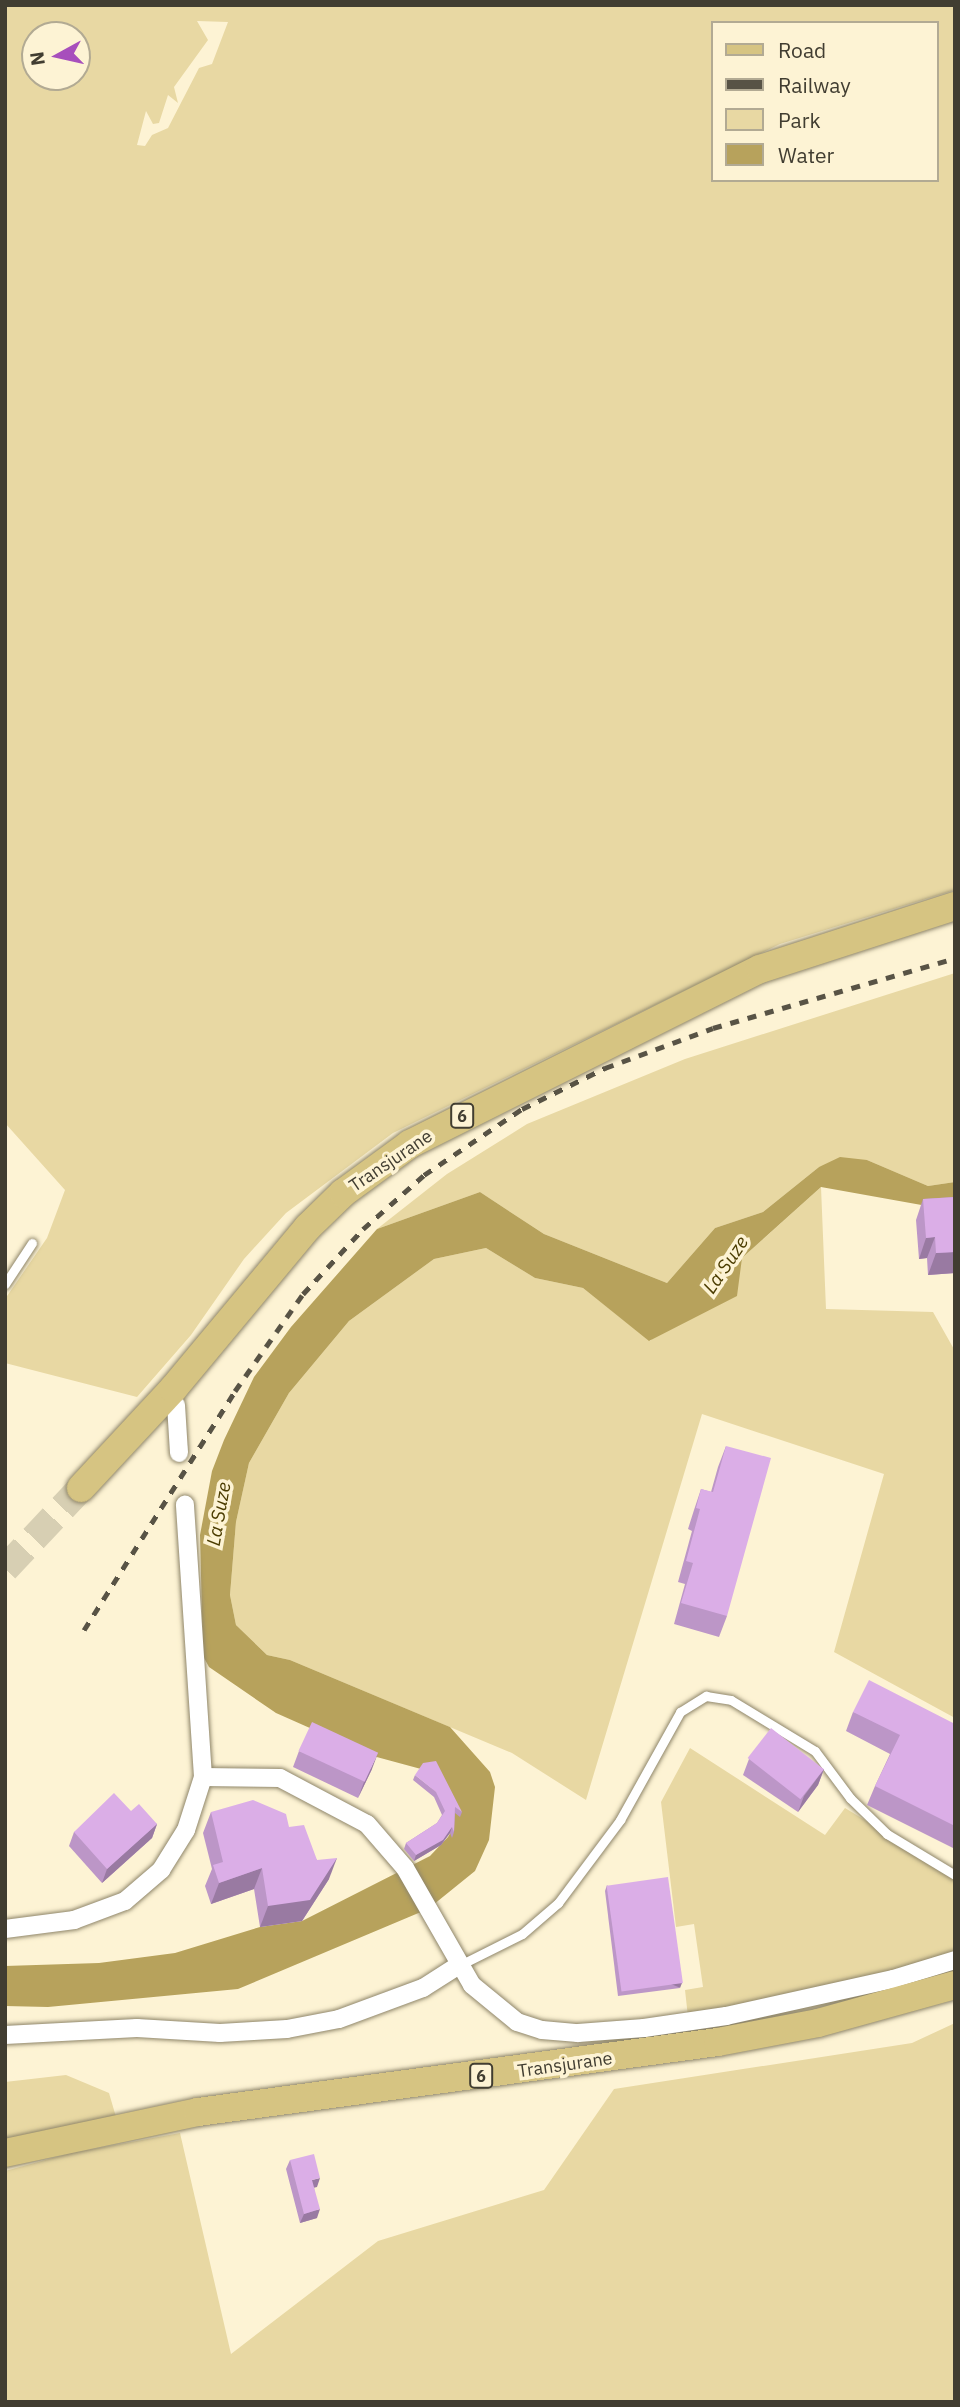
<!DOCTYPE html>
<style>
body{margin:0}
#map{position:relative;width:960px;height:2407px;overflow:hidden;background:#fdf3d4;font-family:"IBM Plex Sans",sans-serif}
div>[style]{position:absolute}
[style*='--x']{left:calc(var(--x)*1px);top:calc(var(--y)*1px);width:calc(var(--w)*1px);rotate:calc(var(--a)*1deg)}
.green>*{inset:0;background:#e8d8a3}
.water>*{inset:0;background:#b7a25c}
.primary-tunnel>*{height:28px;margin-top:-14px;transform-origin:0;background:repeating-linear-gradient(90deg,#d7cfb3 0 28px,transparent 0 42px)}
.roads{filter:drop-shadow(0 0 2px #8f866a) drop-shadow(0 0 2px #8f866a)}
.lane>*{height:9px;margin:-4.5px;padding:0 4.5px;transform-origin:4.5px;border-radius:4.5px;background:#fff}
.street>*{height:18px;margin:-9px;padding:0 9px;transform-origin:9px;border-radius:9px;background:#fff}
.primary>*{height:28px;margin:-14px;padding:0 14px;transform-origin:14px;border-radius:14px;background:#d6c482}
.rail>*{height:5px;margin-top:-2.5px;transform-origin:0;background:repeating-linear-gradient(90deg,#585345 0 9px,transparent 0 18px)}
.wall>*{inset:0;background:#bc96c7}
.shaded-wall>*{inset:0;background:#997aa2;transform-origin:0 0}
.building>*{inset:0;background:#dbaee7;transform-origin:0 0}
span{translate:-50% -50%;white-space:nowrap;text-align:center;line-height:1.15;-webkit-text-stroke:7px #fdf3d4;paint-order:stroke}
.shield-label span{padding:2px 5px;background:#fdf3d4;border:2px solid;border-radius:5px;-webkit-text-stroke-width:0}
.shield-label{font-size:16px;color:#413d31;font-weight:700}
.street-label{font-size:18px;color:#413d31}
.water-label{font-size:19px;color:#4b3c01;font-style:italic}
.frame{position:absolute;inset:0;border:7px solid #413d31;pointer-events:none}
.legend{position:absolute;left:711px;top:21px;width:228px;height:161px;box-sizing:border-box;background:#fdf3d4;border:2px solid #b2aa93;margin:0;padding:9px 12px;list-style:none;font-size:21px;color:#413d31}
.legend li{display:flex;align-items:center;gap:14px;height:35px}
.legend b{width:35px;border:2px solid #b2aa93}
.north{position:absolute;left:21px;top:21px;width:70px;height:70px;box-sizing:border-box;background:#fdf3d4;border:2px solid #b2aa93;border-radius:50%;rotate:262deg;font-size:19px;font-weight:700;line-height:28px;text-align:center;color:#413d31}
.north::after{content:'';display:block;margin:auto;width:24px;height:32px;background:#a74fbc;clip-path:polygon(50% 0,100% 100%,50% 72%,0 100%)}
</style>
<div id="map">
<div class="green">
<div style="clip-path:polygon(evenodd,5px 5px,955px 5px,955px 890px,780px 944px,393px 1133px,286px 1213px,244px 1259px,191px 1335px,137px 1397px,5px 1363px,5px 1299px,47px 1238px,65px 1190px,5px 1123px,5px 5px,197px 21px,228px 22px,212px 64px,199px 68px,168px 128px,152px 135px,145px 146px,137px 145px,146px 111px,153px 124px,159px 123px,168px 95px,178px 103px,174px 87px,208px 40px,197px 21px,5px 5px,713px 23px,937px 23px,937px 180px,713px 180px,713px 23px,5px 5px,77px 35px,77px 77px,35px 77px,35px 35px,77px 35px)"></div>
<div style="clip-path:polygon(955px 973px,955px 1182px,928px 1186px,867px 1160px,819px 1167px,763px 1212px,715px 1228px,667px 1283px,544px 1234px,480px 1192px,377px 1229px,447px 1174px,527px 1124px,685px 1059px)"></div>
<div style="clip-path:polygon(821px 1187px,826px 1309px,933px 1312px,955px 1351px,955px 1718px,834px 1652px,884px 1474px,702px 1414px,586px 1800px,512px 1753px,290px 1660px,267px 1655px,236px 1625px,230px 1595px,236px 1522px,249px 1463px,289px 1393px,349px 1321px,434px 1259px,486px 1248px,535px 1278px,583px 1288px,650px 1341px)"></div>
<div style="clip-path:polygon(690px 1748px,825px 1835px,845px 1808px,955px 1875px,955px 1962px,689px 2026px,685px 1990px,703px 1987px,694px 1924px,676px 1927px,661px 1802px)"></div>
<div style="clip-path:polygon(955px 2023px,955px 2402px,5px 2402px,5px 2171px,71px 2153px,180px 2133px,231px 2354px,378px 2241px,544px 2190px,614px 2089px,912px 2043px)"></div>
<div style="clip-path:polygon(66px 2075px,109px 2093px,116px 2117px,5px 2142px,5px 2082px)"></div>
</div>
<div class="water">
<div style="clip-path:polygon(840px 1157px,867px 1160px,928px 1186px,955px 1182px,955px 1211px,821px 1187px,742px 1258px,737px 1296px,649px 1341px,583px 1288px,535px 1278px,486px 1248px,434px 1259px,349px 1321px,289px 1393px,249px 1463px,236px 1522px,230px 1595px,236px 1625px,267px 1655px,290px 1660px,450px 1727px,490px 1772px,495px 1787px,489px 1840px,475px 1871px,428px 1909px,238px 1989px,48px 2007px,5px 2006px,5px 1966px,99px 1963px,175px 1953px,260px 1927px,302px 1921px,430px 1856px,448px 1837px,453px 1828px,421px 1769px,373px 1756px,276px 1713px,209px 1667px,203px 1656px,200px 1535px,212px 1471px,224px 1440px,254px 1377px,291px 1327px,377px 1229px,480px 1192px,544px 1234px,667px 1283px,715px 1228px,763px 1212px,819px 1167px)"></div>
</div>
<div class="primary-tunnel">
<div style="--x:5;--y:1569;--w:111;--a:-46.8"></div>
</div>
<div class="roads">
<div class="lane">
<div style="--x:5;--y:1284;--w:49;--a:-56.6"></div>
<div style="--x:460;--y:1965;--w:69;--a:-26.6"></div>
<div style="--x:522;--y:1934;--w:48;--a:-40.7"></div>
<div style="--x:558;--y:1903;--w:104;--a:-53.2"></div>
<div style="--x:620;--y:1820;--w:124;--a:-60.9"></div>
<div style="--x:680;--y:1712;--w:31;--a:-32"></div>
<div style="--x:706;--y:1696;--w:25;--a:9"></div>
<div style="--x:731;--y:1700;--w:98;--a:31.3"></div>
<div style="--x:815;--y:1751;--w:59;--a:53.3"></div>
<div style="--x:850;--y:1798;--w:52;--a:44.2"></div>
<div style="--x:887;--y:1834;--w:79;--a:31.1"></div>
</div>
<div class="street">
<div style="--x:176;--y:1405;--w:48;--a:86.4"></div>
<div style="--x:203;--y:1777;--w:77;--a:0.7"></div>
<div style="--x:280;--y:1778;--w:98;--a:27.9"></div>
<div style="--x:367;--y:1824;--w:58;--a:49.2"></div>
<div style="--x:405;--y:1868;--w:135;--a:60.2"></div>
<div style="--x:472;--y:1985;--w:58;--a:39.4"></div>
<div style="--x:517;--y:2022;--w:26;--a:18"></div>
<div style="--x:542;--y:2030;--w:36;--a:5"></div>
<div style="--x:578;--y:2033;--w:66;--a:-4.3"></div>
<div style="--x:644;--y:2028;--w:83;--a:-8.3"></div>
<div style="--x:726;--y:2016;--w:171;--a:-12.5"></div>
<div style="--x:893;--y:1979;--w:65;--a:-17"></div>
<div style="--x:5;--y:1929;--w:70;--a:-7.4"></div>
<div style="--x:74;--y:1920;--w:54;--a:-20.4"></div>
<div style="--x:125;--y:1901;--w:48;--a:-40.7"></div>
<div style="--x:161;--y:1870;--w:47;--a:-58"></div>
<div style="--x:186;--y:1830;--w:56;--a:-72.2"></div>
<div style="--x:203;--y:1777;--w:273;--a:-93.8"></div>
<div style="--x:5;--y:2035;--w:132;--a:-3"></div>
<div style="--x:137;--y:2028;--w:83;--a:3.4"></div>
<div style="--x:220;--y:2033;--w:67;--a:-3.4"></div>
<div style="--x:287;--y:2029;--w:53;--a:-10.9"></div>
<div style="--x:339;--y:2019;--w:90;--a:-20.3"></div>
<div style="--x:423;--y:1988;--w:43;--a:-32.6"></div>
</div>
<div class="primary">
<div style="--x:81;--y:1488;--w:135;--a:-47.1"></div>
<div style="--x:173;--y:1389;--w:211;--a:-50.2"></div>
<div style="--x:308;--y:1227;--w:49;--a:-44.2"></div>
<div style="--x:343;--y:1193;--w:83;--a:-36.2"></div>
<div style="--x:410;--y:1144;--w:391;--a:-26.6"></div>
<div style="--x:760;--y:969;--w:205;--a:-17.9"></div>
<div style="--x:5;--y:2153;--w:197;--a:-12"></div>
<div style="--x:198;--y:2112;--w:525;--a:-7.67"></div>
<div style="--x:718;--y:2042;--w:102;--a:-10.8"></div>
<div style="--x:818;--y:2023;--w:142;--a:-15.5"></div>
</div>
</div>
<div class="rail">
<div style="--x:84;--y:1630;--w:283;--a:-57.7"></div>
<div style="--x:235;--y:1391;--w:118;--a:-55"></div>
<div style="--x:303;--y:1294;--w:88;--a:-47.3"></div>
<div style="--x:363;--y:1229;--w:81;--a:-41.5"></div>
<div style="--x:424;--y:1175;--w:118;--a:-34"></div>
<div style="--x:522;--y:1109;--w:93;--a:-26.3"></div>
<div style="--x:605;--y:1068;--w:115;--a:-20.3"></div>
<div style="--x:713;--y:1028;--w:252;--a:-16.1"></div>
</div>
<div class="wall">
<div style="clip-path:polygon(955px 1197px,955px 1273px,928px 1275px,927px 1258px,919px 1259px,916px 1220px,923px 1199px)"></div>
<div style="clip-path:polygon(726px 1446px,727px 1616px,719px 1637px,674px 1624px,685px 1584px,678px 1582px,692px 1531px,688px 1529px,694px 1510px,701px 1489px,711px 1492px,718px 1467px)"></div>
<div style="clip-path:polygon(853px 1712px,955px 1724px,955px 1849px,867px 1805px,875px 1786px,890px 1754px,846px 1731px)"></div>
<div style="clip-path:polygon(299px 1751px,372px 1769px,358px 1798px,293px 1767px)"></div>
<div style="clip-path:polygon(749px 1759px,824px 1769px,818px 1785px,798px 1812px,743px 1775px)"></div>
<div style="clip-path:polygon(415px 1775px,462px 1812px,460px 1817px,455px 1813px,454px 1832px,452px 1838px,450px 1833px,441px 1845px,414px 1861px,404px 1849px,406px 1843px,437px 1823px,442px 1815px,434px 1797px,413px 1780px)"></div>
<div style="clip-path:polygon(131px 1811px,157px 1824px,152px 1838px,102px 1883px,69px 1846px,74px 1832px)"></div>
<div style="clip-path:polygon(211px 1812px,289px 1827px,317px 1860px,329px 1879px,302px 1921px,260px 1927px,254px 1889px,211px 1904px,205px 1886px,212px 1869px,203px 1833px)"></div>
<div style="clip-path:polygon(607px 1885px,680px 1988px,618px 1996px,605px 1891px)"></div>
<div style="clip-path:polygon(290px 2160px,317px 2187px,314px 2187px,317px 2218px,300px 2223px,286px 2169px)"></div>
</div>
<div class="shaded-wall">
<div style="clip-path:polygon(935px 1237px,927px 1258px,919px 1259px,926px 1238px)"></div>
<div style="clip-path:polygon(955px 1252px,955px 1273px,928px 1275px,936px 1253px)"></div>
<div style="clip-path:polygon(378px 1753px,372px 1769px,358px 1798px,364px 1782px)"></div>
<div style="clip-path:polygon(824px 1769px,818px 1785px,798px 1812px,804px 1796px)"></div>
<div style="clip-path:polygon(157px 1824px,152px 1838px,102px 1883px,107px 1869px)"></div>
<div style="clip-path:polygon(452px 1827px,450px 1833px,441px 1845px,414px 1861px,416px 1855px)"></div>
<div style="clip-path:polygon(337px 1858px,329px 1879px,302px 1921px,260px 1927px,268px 1906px)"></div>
<div style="clip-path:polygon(262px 1868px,254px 1889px,211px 1904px,219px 1883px)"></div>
<div style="left:682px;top:1983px;width:5px;height:63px;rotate:112deg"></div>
<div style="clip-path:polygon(320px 2178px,317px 2187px,309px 2189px,312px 2180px)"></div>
<div style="clip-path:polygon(320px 2209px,317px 2218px,300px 2223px,304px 2214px)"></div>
</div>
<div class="building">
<div style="clip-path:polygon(955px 1197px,955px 1252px,936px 1253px,935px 1237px,926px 1238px,923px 1199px)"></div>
<div style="clip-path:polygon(726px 1446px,771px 1458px,727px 1616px,681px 1603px,693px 1563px,686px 1561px,700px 1509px,696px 1508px,701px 1489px,713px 1492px)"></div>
<div style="clip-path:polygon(869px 1680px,955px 1724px,955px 1826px,875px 1786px,900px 1735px,853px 1712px)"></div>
<div style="left:312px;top:1722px;width:73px;height:32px;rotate:25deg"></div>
<div style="left:771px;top:1728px;width:67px;height:38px;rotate:38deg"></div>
<div style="clip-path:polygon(436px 1761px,462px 1812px,455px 1807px,454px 1832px,452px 1827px,443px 1840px,416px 1855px,406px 1843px,437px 1823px,445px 1811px,436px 1792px,415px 1775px,423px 1763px)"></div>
<div style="clip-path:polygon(114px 1793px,131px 1811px,139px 1804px,157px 1824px,107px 1869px,74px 1832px)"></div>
<div style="clip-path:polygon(253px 1800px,286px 1814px,289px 1827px,304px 1825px,317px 1860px,337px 1858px,310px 1900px,268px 1906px,262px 1868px,219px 1883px,213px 1865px,223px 1862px,211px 1812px)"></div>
<div style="left:668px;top:1877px;width:107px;height:62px;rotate:82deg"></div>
<div style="clip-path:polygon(314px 2154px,320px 2178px,312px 2180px,320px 2209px,304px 2214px,290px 2160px)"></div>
</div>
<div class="shield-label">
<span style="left:462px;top:1116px">6</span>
<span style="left:481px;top:2076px">6</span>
</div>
<div class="street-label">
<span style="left:391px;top:1161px;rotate:-34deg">Transjurane</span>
<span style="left:565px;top:2065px;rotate:-8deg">Transjurane</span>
</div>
<div class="water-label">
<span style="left:726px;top:1265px;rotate:-56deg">La Suze</span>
<span style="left:219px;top:1514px;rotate:-80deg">La Suze</span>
</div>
<div class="frame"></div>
<ul class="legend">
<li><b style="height:9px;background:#d6c482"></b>Road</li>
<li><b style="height:9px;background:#585345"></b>Railway</li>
<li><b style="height:19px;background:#e8d8a3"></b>Park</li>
<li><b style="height:19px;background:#b7a25c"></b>Water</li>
</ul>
<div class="north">N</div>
</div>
